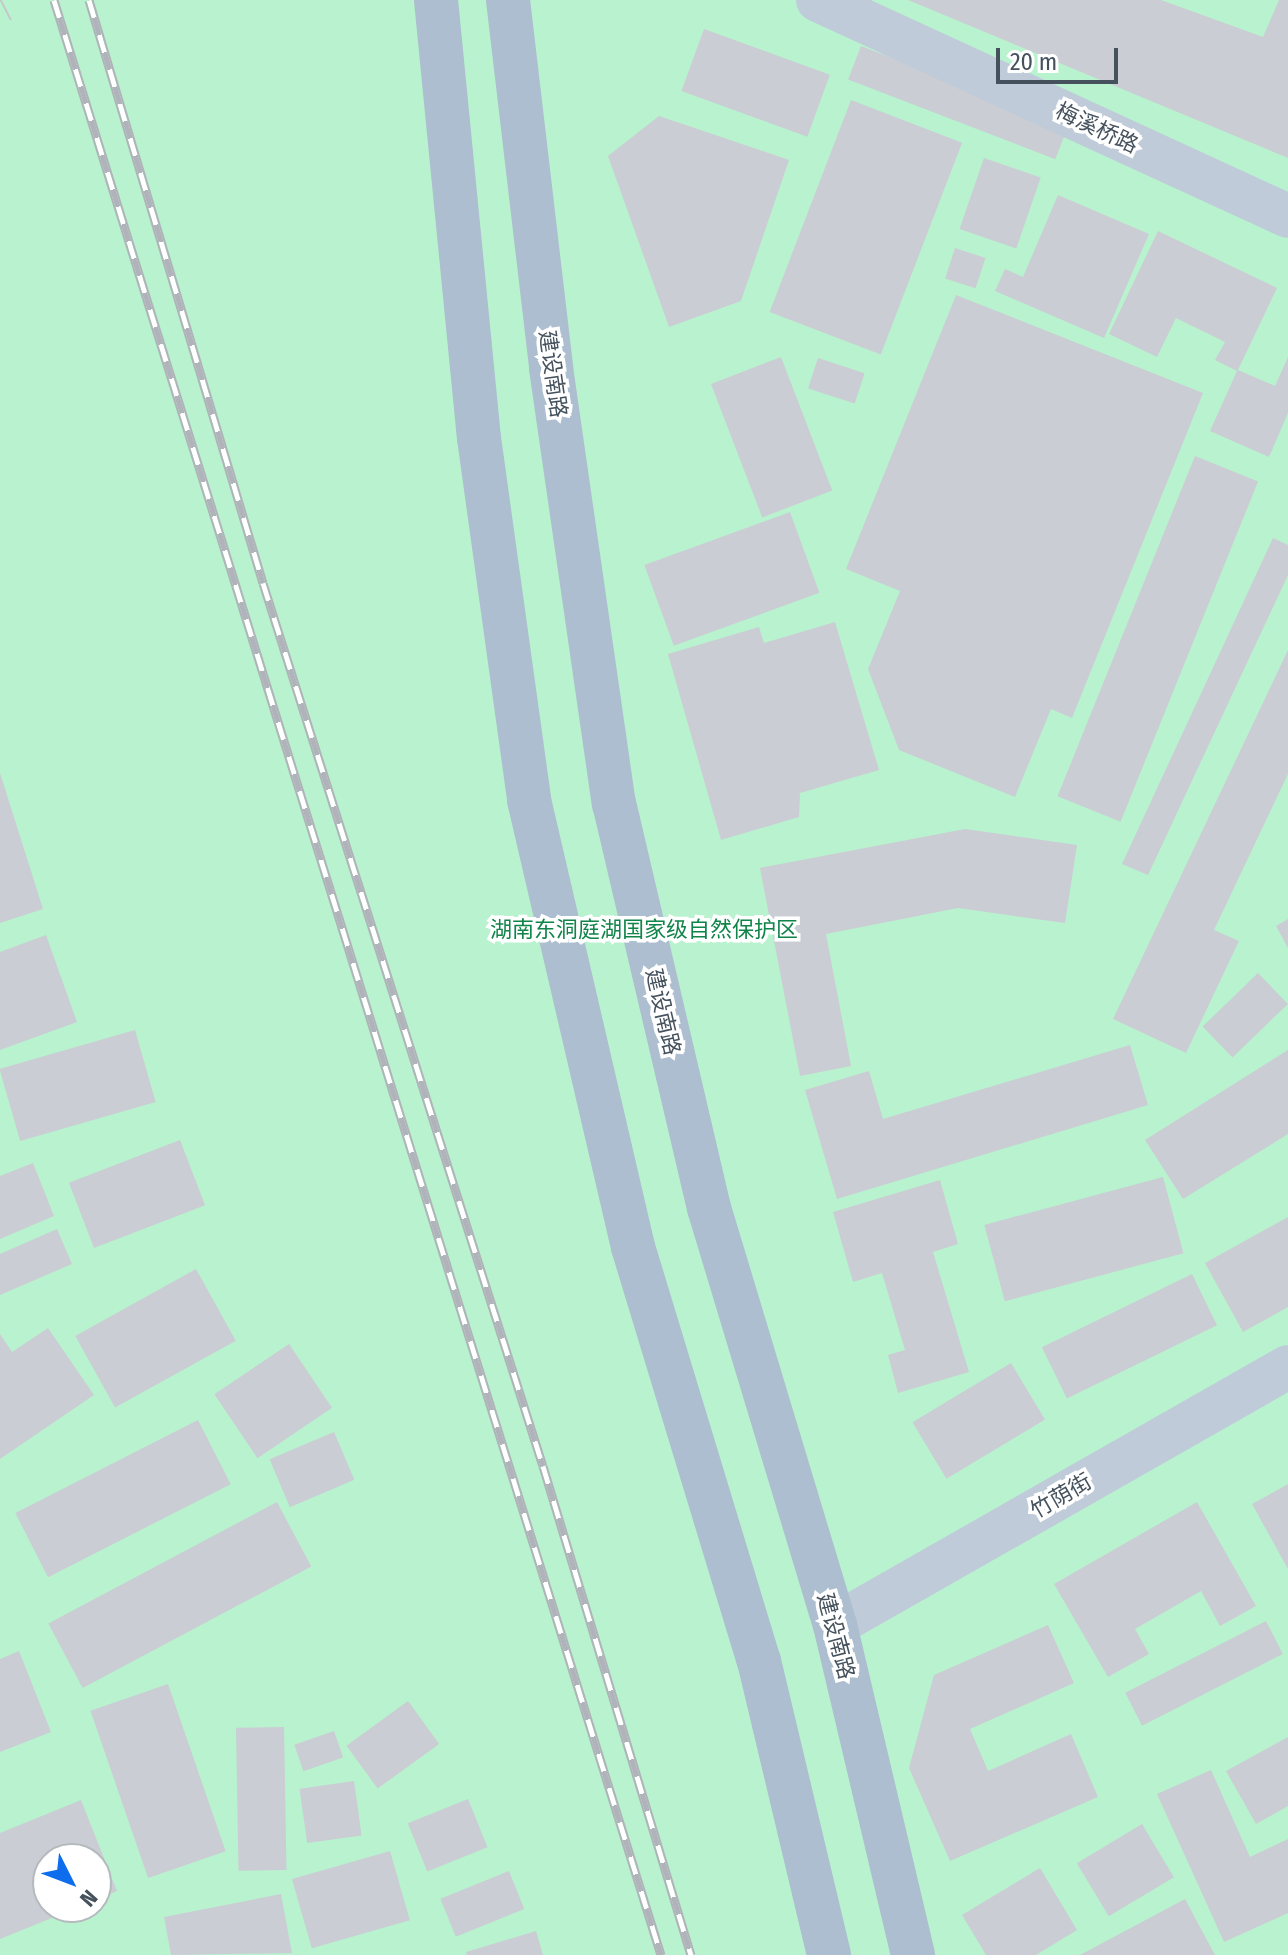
<!DOCTYPE html>
<meta charset="utf-8">
<style>
body{margin:0}
#map{position:relative;width:1288px;height:1955px;overflow:hidden;background:#f1eeee;font-family:"Fira Sans Condensed","Noto Sans SC",sans-serif}
div>[style]{position:absolute}
[style*='--x']{left:calc(var(--x)*1px);top:calc(var(--y)*1px);width:calc(var(--w)*1px);rotate:calc(var(--a)*1deg)}
.green>*{inset:0;background:#b9f2cf}
.building>*{inset:0;background:#cacdd3;transform-origin:0 0}
.secondary-tunnel>*{height:44px;margin-top:-22px;transform-origin:0;background:repeating-linear-gradient(90deg,#c6c7ca 0 44px,transparent 0 66px)}
.secondary>*{height:44px;margin:-22px;padding:0 22px;transform-origin:22px;border-radius:22px;background:#bfcbd9}
.primary>*{height:44px;margin:-22px;padding:0 22px;transform-origin:22px;border-radius:22px;background:#acbecf}
.rail>*{height:9px;margin-top:-4.5px;transform-origin:0;background:repeating-linear-gradient(90deg,#fff 0 18px,#b0b3b9 0 36px);box-sizing:border-box;border-block:2px solid #b0b3b9}
span{translate:-50% -50%;white-space:nowrap;text-align:center;line-height:1.15;-webkit-text-stroke:7px #fff;paint-order:stroke}
.street-label{font-size:22px;color:#45525d}
.park-label{font-size:22px;color:#11844a}
.north{position:absolute;left:32px;top:1843px;width:80px;height:80px;box-sizing:border-box;background:#fff;border:2px solid #b5babe;border-radius:50%;rotate:132deg;font-size:22px;font-weight:700;line-height:32px;text-align:center;color:#45525d}
.north::after{content:'';display:block;margin:auto;width:28px;height:36px;background:#0d6dec;clip-path:polygon(50% 0,100% 100%,50% 72%,0 100%)}
.scale{position:absolute;left:996px;top:48px;width:122px;height:36px;box-sizing:border-box;border:4px solid #45525d;border-top:0;padding-left:10px;font-size:24px;line-height:28px;white-space:nowrap;color:#45525d;-webkit-text-stroke:6px #fff;paint-order:stroke}
</style>
<div id="map">
<div class="green">
<div style="clip-path:polygon(evenodd,0 0,1288px 0,1288px 1955px,0 1955px,0 0,48px 1859px,96px 1859px,96px 1907px,48px 1907px,48px 1859px)"></div>
</div>
<div class="building">
<div style="clip-path:polygon(908px 0,1161px 0,1263px 37px,1279px 0,1288px 0,1288px 158px)"></div>
<div style="left:704px;top:29px;width:134px;height:66px;rotate:20deg"></div>
<div style="left:861px;top:46px;width:222px;height:36px;rotate:21deg"></div>
<div style="left:851px;top:100px;width:119px;height:227px;rotate:21deg"></div>
<div style="clip-path:polygon(659px 116px,789px 160px,741px 301px,669px 327px,608px 156px)"></div>
<div style="left:984px;top:158px;width:60px;height:75px;rotate:19deg"></div>
<div style="clip-path:polygon(1058px 195px,1149px 234px,1104px 338px,995px 291px,1005px 269px,1023px 277px)"></div>
<div style="clip-path:polygon(1158px 231px,1277px 288px,1238px 370px,1275px 386px,1288px 357px,1288px 413px,1269px 457px,1210px 431px,1237px 371px,1215px 360px,1225px 342px,1176px 318px,1157px 357px,1109px 334px)"></div>
<div style="left:955px;top:248px;width:32px;height:32px;rotate:18deg"></div>
<div style="clip-path:polygon(956px 295px,1203px 393px,1072px 718px,1051px 709px,1015px 797px,899px 750px,868px 669px,900px 591px,846px 569px)"></div>
<div style="left:781px;top:357px;width:143px;height:75px;rotate:69deg"></div>
<div style="left:818px;top:358px;width:49px;height:32px;rotate:18deg"></div>
<div style="left:1195px;top:456px;width:68px;height:367px;rotate:22deg"></div>
<div style="left:790px;top:512px;width:86px;height:155px;rotate:70deg"></div>
<div style="clip-path:polygon(1273px 538px,1288px 545px,1288px 575px,1148px 875px,1122px 864px)"></div>
<div style="clip-path:polygon(835px 622px,879px 770px,800px 793px,799px 817px,721px 840px,668px 654px,759px 627px,764px 643px)"></div>
<div style="clip-path:polygon(1288px 650px,1288px 774px,1214px 930px,1239px 941px,1186px 1053px,1113px 1019px)"></div>
<div style="clip-path:polygon(0 773px,43px 909px,0 923px)"></div>
<div style="clip-path:polygon(965px 829px,1077px 845px,1065px 923px,958px 908px,826px 934px,851px 1066px,800px 1076px,760px 868px)"></div>
<div style="clip-path:polygon(1288px 919px,1288px 948px,1276px 926px)"></div>
<div style="clip-path:polygon(46px 935px,77px 1022px,0 1050px,0 952px)"></div>
<div style="left:1258px;top:973px;width:43px;height:77px;rotate:46deg"></div>
<div style="left:135px;top:1030px;width:75px;height:141px;rotate:74deg"></div>
<div style="clip-path:polygon(1130px 1045px,1148px 1105px,837px 1199px,805px 1090px,869px 1071px,883px 1119px)"></div>
<div style="clip-path:polygon(1288px 1050px,1288px 1134px,1183px 1199px,1145px 1140px)"></div>
<div style="left:180px;top:1140px;width:70px;height:119px;rotate:69deg"></div>
<div style="clip-path:polygon(33px 1163px,54px 1216px,0 1239px,0 1176px)"></div>
<div style="left:1163px;top:1177px;width:79px;height:185px;rotate:75deg"></div>
<div style="clip-path:polygon(940px 1180px,958px 1244px,933px 1252px,969px 1372px,898px 1393px,888px 1355px,905px 1350px,882px 1273px,853px 1282px,833px 1212px)"></div>
<div style="clip-path:polygon(1288px 1217px,1288px 1307px,1243px 1332px,1205px 1263px)"></div>
<div style="clip-path:polygon(57px 1229px,72px 1264px,0 1295px,0 1254px)"></div>
<div style="left:196px;top:1269px;width:82px;height:138px;rotate:61deg"></div>
<div style="left:1192px;top:1274px;width:57px;height:167px;rotate:64deg"></div>
<div style="clip-path:polygon(48px 1328px,94px 1395px,0 1459px,0 1334px,12px 1352px)"></div>
<div style="left:289px;top:1344px;width:77px;height:90px;rotate:56deg"></div>
<div style="left:1011px;top:1363px;width:66px;height:115px;rotate:59deg"></div>
<div style="left:198px;top:1420px;width:72px;height:205px;rotate:63deg"></div>
<div style="left:334px;top:1432px;width:52px;height:70px;rotate:67deg"></div>
<div style="clip-path:polygon(1288px 1484px,1288px 1569px,1252px 1504px)"></div>
<div style="left:277px;top:1502px;width:73px;height:259px;rotate:62deg"></div>
<div style="clip-path:polygon(1197px 1502px,1256px 1606px,1220px 1626px,1201px 1591px,1135px 1629px,1149px 1654px,1108px 1677px,1054px 1584px)"></div>
<div style="left:1266px;top:1621px;width:37px;height:158px;rotate:63deg"></div>
<div style="clip-path:polygon(1048px 1625px,1074px 1683px,970px 1729px,988px 1771px,1071px 1734px,1098px 1797px,950px 1861px,909px 1768px,934px 1675px)"></div>
<div style="clip-path:polygon(19px 1651px,51px 1732px,0 1752px,0 1659px)"></div>
<div style="left:168px;top:1684px;width:177px;height:82px;rotate:71deg"></div>
<div style="left:408px;top:1701px;width:53px;height:76px;rotate:54deg"></div>
<div style="left:284px;top:1727px;width:143px;height:48px;rotate:89deg"></div>
<div style="left:334px;top:1731px;width:28px;height:42px;rotate:71deg"></div>
<div style="clip-path:polygon(1288px 1737px,1288px 1806px,1256px 1824px,1226px 1771px)"></div>
<div style="clip-path:polygon(1211px 1770px,1250px 1857px,1288px 1839px,1288px 1913px,1224px 1942px,1157px 1794px)"></div>
<div style="left:354px;top:1781px;width:55px;height:55px;rotate:82deg"></div>
<div style="left:468px;top:1799px;width:52px;height:65px;rotate:68deg"></div>
<div style="clip-path:polygon(81px 1800px,117px 1891px,96px 1900px,96px 1859px,48px 1859px,48px 1907px,79px 1907px,0 1939px,0 1833px)"></div>
<div style="left:1142px;top:1824px;width:62px;height:76px;rotate:59deg"></div>
<div style="left:390px;top:1851px;width:72px;height:102px;rotate:74deg"></div>
<div style="clip-path:polygon(1040px 1868px,1077px 1930px,1036px 1955px,986px 1955px,962px 1915px)"></div>
<div style="left:509px;top:1871px;width:41px;height:74px;rotate:68deg"></div>
<div style="clip-path:polygon(281px 1894px,292px 1953px,171px 1955px,164px 1917px)"></div>
<div style="clip-path:polygon(1185px 1899px,1215px 1955px,1080px 1955px)"></div>
<div style="clip-path:polygon(536px 1931px,543px 1955px,467px 1955px,466px 1952px)"></div>
</div>
<div class="secondary-tunnel">
<div style="--x:0;--y:1;--w:2;--a:-27"></div>
</div>
<div class="secondary">
<div style="--x:818;--y:0;--w:517;--a:24.68"></div>
<div style="--x:835;--y:1625;--w:521;--a:-29.66"></div>
</div>
<div class="primary">
<div style="--x:436;--y:0;--w:440;--a:84.4"></div>
<div style="--x:479;--y:438;--w:365;--a:82.1"></div>
<div style="--x:529;--y:800;--w:459;--a:76.9"></div>
<div style="--x:633;--y:1247;--w:433;--a:73.1"></div>
<div style="--x:759;--y:1661;--w:302;--a:76.6"></div>
<div style="--x:508;--y:0;--w:371;--a:83.3"></div>
<div style="--x:551;--y:368;--w:440;--a:81.8"></div>
<div style="--x:614;--y:803;--w:416;--a:76.8"></div>
<div style="--x:709;--y:1208;--w:436;--a:73.2"></div>
<div style="--x:835;--y:1625;--w:339;--a:76.7"></div>
</div>
<div class="rail">
<div style="--x:54;--y:0;--w:2047;--a:72.75"></div>
<div style="--x:89;--y:0;--w:608;--a:73.38"></div>
<div style="--x:263;--y:583;--w:926;--a:72.41"></div>
<div style="--x:543;--y:1466;--w:511;--a:73.16"></div>
</div>
<div class="street-label">
<span style="left:1097px;top:128px;rotate:25deg">梅溪桥路</span>
<span style="left:553px;top:374px;rotate:82deg">建设南路</span>
<span style="left:663px;top:1012px;rotate:77deg">建设南路</span>
<span style="left:1061px;top:1496px;rotate:-30deg">竹荫街</span>
<span style="left:836px;top:1636px;rotate:75deg">建设南路</span>
</div>
<div class="park-label">
<span style="left:644px;top:930px">湖南东洞庭湖国家级自然保护区</span>
</div>
<div class="north">N</div>
<div class="scale">20 m</div>
</div>
